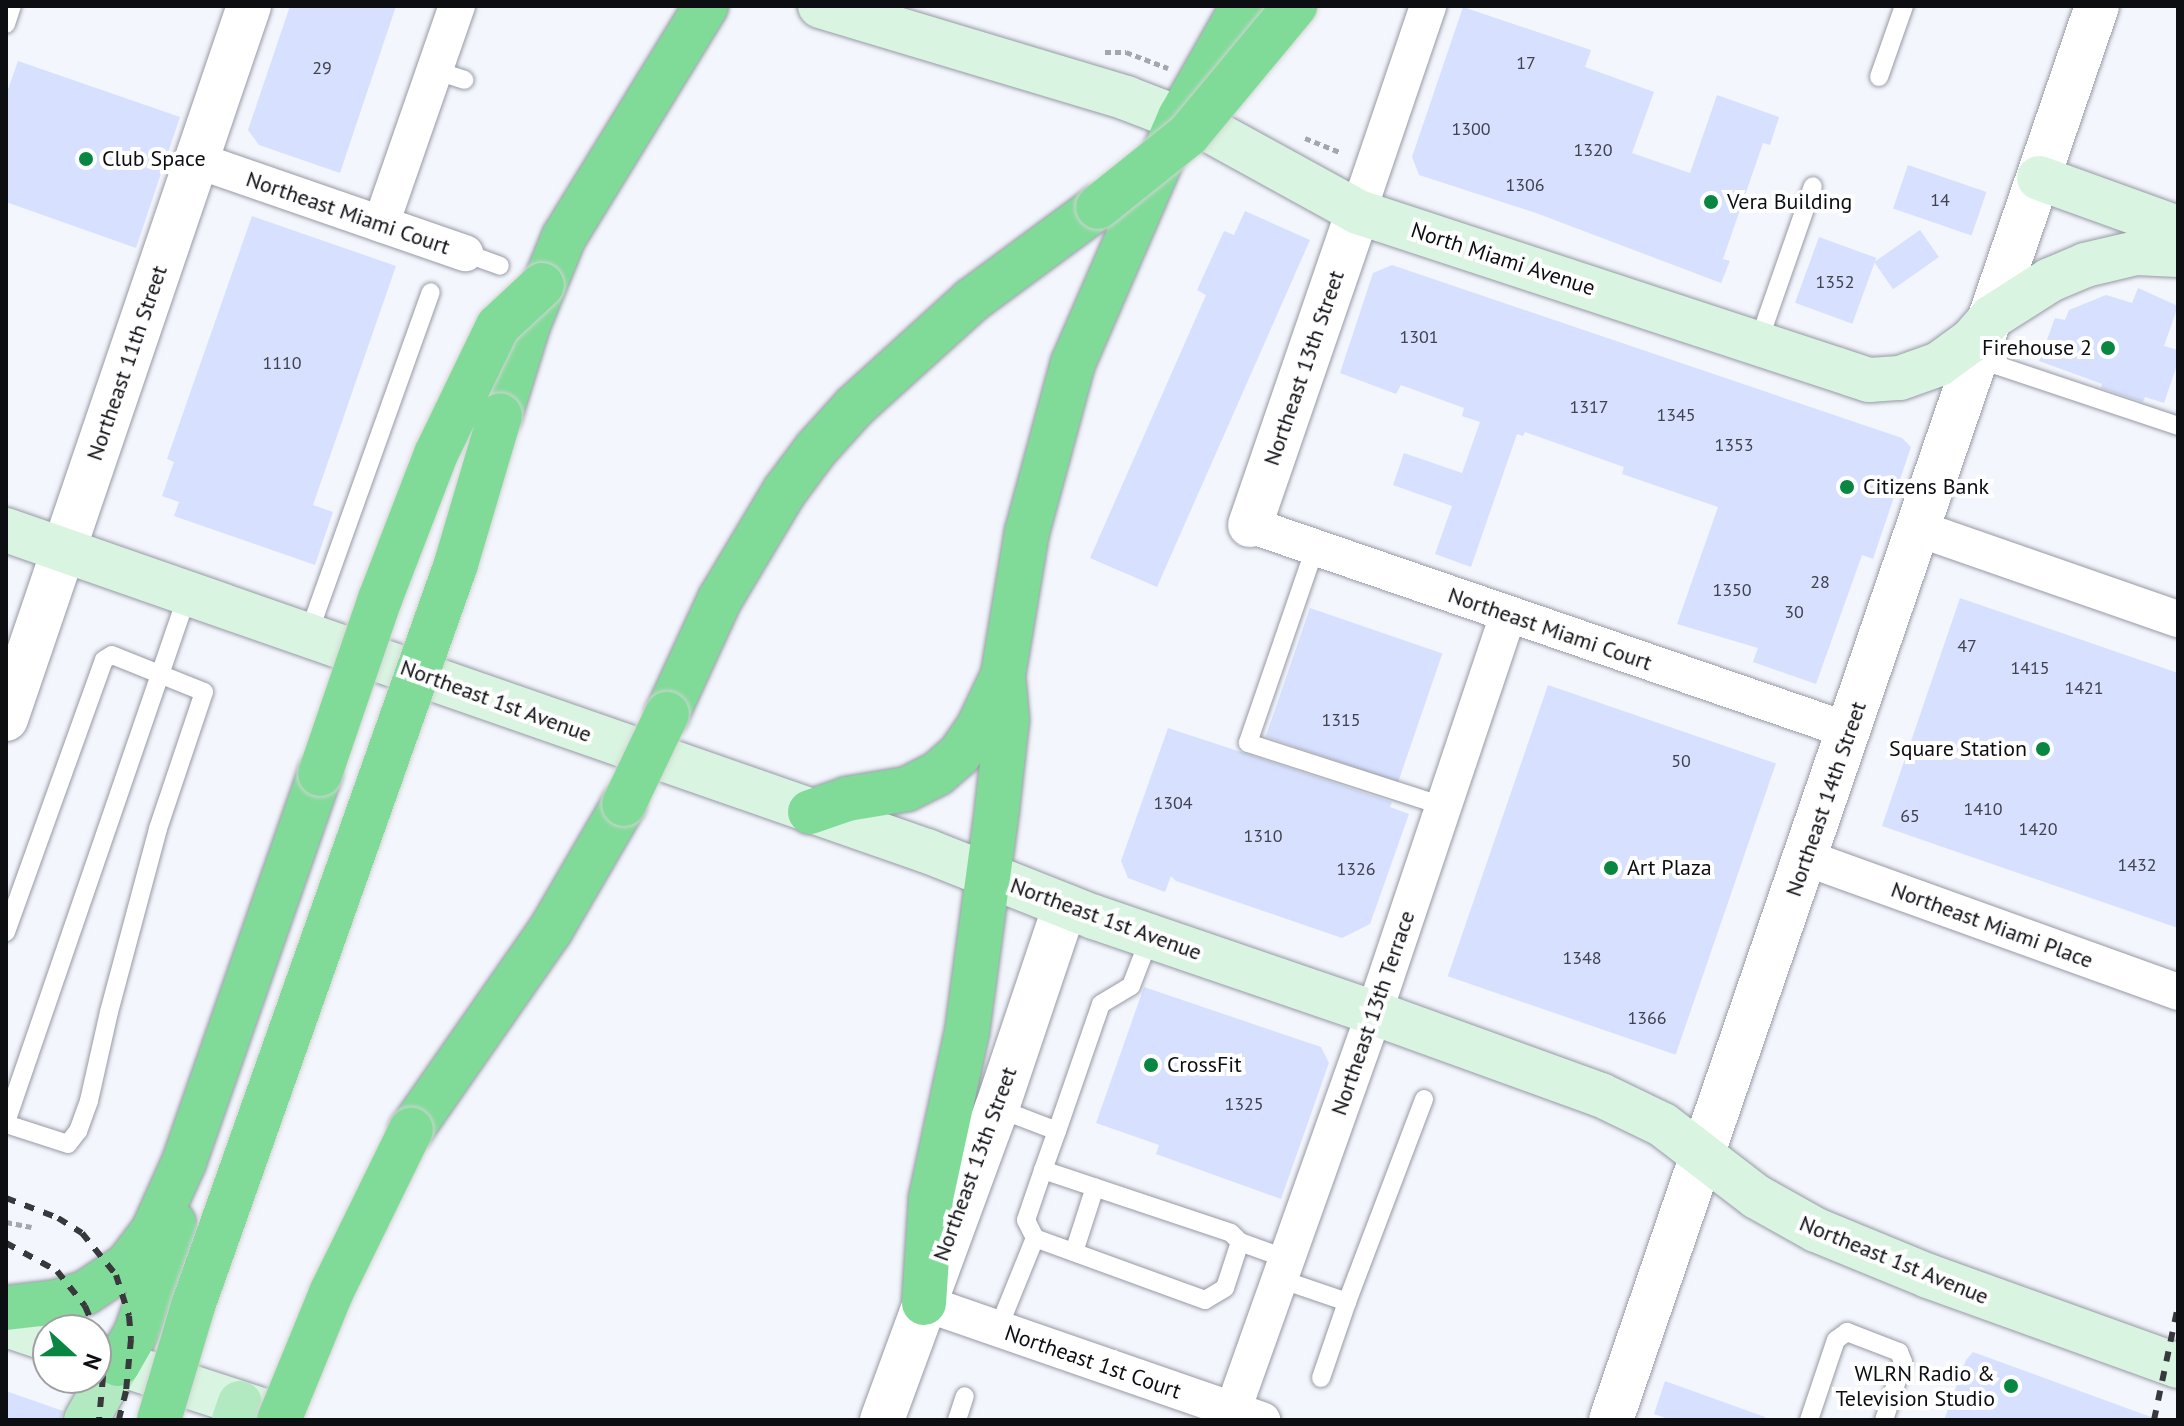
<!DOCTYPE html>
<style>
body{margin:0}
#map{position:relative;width:2184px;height:1426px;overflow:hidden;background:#f4f6fd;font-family:"PT Sans",sans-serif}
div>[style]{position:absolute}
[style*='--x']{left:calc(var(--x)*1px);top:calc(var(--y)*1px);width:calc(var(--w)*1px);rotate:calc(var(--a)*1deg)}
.building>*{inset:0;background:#d7e0ff;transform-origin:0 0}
.path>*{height:5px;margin-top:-2.5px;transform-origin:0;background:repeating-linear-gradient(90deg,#a5a6ac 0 6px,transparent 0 10px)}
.roads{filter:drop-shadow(0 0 2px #969aa4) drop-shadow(0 0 2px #969aa4)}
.service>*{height:18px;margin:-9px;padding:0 9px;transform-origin:9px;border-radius:9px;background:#fff}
.minor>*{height:36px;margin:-18px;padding:0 18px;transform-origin:18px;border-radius:18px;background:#fff}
.tertiary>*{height:44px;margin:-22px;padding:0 22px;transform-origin:22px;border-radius:22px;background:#fff}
.secondary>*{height:44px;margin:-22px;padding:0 22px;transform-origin:22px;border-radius:22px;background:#d9f4e0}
.primary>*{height:44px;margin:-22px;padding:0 22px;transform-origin:22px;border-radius:22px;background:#b3e9c1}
.motorway>*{height:44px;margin:-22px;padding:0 22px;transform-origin:22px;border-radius:22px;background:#80db98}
.rail>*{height:6px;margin-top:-3px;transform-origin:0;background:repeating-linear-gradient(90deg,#38393d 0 10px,transparent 0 20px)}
.bridges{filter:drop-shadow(0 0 2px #d3d4d4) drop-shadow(0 0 2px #d3d4d4)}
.motorway-bridge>*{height:44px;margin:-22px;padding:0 22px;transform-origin:22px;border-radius:22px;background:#80db98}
.dots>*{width:22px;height:22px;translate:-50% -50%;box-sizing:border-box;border:4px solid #fff;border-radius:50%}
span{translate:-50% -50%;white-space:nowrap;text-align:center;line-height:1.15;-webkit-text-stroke:8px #fff;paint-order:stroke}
.number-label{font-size:18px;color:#40424d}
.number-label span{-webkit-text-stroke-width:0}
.poi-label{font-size:22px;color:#0d0e12}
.left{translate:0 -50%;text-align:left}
.right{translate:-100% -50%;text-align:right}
.street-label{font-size:22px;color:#0d0e12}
.frame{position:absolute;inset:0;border:8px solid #0d0e12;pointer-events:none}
.north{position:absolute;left:32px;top:1314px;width:80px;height:80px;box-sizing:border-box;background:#fff;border:2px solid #9e9fa0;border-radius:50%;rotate:111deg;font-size:22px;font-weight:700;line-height:32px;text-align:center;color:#0d0e12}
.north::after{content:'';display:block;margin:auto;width:28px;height:36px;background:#098742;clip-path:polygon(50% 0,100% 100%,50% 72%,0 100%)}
</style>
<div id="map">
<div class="building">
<div style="clip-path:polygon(290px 6px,396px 6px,340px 173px,259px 145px,248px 130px)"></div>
<div style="clip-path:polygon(1463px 7px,1591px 50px,1585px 67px,1654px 92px,1632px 153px,1690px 173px,1717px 95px,1779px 117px,1770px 145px,1763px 143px,1723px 259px,1730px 261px,1721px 283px,1536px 213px,1419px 175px,1412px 157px)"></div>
<div style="clip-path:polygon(18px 61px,180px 117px,136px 248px,6px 202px,6px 95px)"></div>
<div style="left:1908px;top:165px;width:83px;height:46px;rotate:19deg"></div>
<div style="clip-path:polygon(1245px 211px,1310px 240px,1157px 587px,1090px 558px,1206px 295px,1197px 290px,1224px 231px,1234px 235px)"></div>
<div style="clip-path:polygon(252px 216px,396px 266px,313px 505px,333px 512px,315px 565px,174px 516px,179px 502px,162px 496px,174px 462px,167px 459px)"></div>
<div style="left:1920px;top:230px;width:33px;height:56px;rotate:55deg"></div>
<div style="left:1819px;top:237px;width:61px;height:70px;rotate:20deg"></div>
<div style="clip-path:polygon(1392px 265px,1902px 438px,1911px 447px,1873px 559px,1862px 555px,1816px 684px,1753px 662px,1758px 648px,1677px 624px,1718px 507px,1622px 474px,1624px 467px,1525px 432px,1523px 436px,1517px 434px,1471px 567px,1435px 554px,1452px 506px,1393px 485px,1404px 453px,1462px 473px,1480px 422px,1462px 416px,1464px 408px,1401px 385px,1396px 394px,1340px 373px,1373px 273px)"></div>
<div style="clip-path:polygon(2138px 288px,2178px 306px,2164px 346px,2178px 350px,2178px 362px,2164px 403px,2145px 397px,2143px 402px,2101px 388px,2102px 384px,2039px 361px,2055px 318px,2065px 320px,2069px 310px,2106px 295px,2132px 303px)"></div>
<div style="clip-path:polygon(1960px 598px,2178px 673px,2178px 928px,1882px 826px)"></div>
<div style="left:1310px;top:608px;width:140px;height:136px;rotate:19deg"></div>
<div style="left:1548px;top:685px;width:241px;height:308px;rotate:19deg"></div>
<div style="clip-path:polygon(1168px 728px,1392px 802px,1390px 807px,1409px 814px,1370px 924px,1342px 938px,1176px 881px,1171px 876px,1165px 892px,1128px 878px,1121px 861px)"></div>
<div style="clip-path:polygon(1144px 987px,1321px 1047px,1329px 1063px,1281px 1199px,1156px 1154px,1159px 1145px,1096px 1123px)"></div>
<div style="clip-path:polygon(1973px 1352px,2151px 1417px,2150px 1420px,1944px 1420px,1966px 1360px)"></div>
<div style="clip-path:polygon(1665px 1381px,1765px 1417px,1765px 1420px,1671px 1420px,1654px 1414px)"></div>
<div style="clip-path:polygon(6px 1391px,63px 1411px,61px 1420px,6px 1420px)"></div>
</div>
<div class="path">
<div style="--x:1105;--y:52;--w:21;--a:0"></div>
<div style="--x:1126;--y:52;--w:45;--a:20.9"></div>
<div style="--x:1305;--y:138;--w:37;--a:22"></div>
<div style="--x:6;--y:1222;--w:26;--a:11"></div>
</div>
<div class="roads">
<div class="service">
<div style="--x:6;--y:24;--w:19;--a:-72"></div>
<div style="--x:434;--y:70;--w:32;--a:18"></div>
<div style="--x:1879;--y:77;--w:75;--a:-70.6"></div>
<div style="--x:465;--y:253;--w:37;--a:20"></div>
<div style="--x:1758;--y:343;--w:166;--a:-70.7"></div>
<div style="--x:1978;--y:359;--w:211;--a:18.5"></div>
<div style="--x:1315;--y:548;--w:206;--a:109"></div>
<div style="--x:1248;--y:743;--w:205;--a:17.9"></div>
<div style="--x:308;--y:635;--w:364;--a:-70.3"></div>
<div style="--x:6;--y:932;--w:289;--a:-70.2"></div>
<div style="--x:104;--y:660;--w:9;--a:-32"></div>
<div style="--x:112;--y:655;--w:99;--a:21.9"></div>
<div style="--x:204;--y:692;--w:145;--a:108.6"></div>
<div style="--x:158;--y:829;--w:189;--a:105"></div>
<div style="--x:109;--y:1012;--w:91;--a:102.7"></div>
<div style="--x:89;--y:1101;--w:32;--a:110"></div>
<div style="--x:78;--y:1131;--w:16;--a:128"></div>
<div style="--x:68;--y:1144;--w:65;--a:-162.1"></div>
<div style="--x:997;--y:1108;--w:64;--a:21"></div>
<div style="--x:6;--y:1122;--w:559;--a:-71.01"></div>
<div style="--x:1043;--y:1170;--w:198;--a:18.5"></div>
<div style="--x:1231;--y:1233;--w:13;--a:45"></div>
<div style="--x:1240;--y:1242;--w:48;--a:108.1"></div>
<div style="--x:1225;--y:1288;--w:23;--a:149"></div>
<div style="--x:1205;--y:1300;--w:181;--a:-160"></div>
<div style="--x:1035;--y:1238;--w:20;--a:-117"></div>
<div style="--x:1026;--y:1220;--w:53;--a:-71.2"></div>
<div style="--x:1043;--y:1170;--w:41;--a:-70.3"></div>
<div style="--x:1057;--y:1131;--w:134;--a:-70.9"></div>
<div style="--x:1101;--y:1004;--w:35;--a:-31"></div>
<div style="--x:1131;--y:986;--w:53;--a:-68.8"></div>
<div style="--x:1240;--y:1242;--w:50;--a:19.9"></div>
<div style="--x:1074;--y:1252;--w:68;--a:-72.1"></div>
<div style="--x:1280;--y:1279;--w:71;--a:18.9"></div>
<div style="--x:1347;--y:1302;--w:217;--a:-69.2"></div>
<div style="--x:998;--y:1329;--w:98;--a:-67.9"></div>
<div style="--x:1321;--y:1378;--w:80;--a:-71.1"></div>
<div style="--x:957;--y:1420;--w:25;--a:-72"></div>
<div style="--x:1809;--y:1420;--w:84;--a:-71.4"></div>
<div style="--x:1836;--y:1340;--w:14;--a:-36"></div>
<div style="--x:1847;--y:1332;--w:56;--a:21"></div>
<div style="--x:1899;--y:1352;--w:11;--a:68"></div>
<div style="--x:1903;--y:1362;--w:61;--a:108.1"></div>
</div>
<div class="minor">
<div style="--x:196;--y:160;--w:285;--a:19.1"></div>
<div style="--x:1358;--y:212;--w:218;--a:-71.2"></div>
<div style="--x:381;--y:224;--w:231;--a:-70.8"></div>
<div style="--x:1250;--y:525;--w:634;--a:18.95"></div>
<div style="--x:1919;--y:529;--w:274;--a:19.2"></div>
<div style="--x:1806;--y:858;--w:395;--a:19.8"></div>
<div style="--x:924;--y:1303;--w:358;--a:19.1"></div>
<div style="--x:1233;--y:1410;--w:421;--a:-70.4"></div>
<div style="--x:1374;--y:1013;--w:420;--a:-71.4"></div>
</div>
<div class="tertiary">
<div style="--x:1250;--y:525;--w:331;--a:-71"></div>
<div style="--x:6;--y:719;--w:753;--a:-71.18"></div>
<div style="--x:882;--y:1420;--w:333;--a:-69.8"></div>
<div style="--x:997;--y:1108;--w:213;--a:-71.4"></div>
<div style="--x:1611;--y:1420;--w:1495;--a:-71.03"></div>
</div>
<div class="secondary">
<div style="--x:820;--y:6;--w:320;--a:16.7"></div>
<div style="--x:1126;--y:98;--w:89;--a:21.1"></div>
<div style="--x:1209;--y:130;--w:170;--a:28.8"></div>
<div style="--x:1358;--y:212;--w:538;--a:18.2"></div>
<div style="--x:1869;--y:380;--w:31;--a:-4"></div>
<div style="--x:1900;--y:378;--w:41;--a:-19.7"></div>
<div style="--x:1939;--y:364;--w:39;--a:-36"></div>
<div style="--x:1971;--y:341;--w:32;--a:-49"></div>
<div style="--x:1992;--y:317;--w:69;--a:-32.5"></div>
<div style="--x:2050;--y:280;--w:38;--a:-23"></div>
<div style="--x:2085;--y:265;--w:52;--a:-13.2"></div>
<div style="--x:2136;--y:253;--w:42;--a:2.7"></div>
<div style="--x:2039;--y:178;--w:148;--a:19.8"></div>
<div style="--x:6;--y:530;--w:975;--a:19.22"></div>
<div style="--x:927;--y:851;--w:180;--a:21.6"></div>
<div style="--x:1094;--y:917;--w:296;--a:18.9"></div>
<div style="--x:1374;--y:1013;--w:241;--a:19.9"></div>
<div style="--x:1601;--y:1095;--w:69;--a:25.8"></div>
<div style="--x:1663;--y:1125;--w:118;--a:37.5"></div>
<div style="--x:1757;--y:1197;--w:68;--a:29.2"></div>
<div style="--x:1816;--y:1230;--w:121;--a:22.3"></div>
<div style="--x:1928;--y:1276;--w:266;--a:19.8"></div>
<div style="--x:6;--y:1325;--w:44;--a:18.4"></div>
<div style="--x:96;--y:1356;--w:189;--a:18.1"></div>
</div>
<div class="primary">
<div style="--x:86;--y:1420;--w:64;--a:-60.3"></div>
<div style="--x:234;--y:1420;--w:18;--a:-71"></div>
</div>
<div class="motorway">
<div style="--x:500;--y:415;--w:94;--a:-72.7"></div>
<div style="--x:528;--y:325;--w:95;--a:-67.8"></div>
<div style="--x:564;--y:237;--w:271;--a:-58.4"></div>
<div style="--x:667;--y:714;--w:127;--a:-65.3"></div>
<div style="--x:720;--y:599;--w:125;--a:-59.1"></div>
<div style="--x:784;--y:492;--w:54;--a:-53.3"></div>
<div style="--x:816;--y:449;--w:58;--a:-47.8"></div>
<div style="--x:855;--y:406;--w:158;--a:-42.2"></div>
<div style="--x:972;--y:300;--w:157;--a:-36.4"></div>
<div style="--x:810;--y:812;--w:39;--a:-19"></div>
<div style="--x:847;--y:799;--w:61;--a:-9.5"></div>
<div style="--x:907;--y:789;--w:34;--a:-27"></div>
<div style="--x:937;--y:774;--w:29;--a:-41"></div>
<div style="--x:959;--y:755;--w:33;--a:-55"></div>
<div style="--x:978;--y:728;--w:59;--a:-64.7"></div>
<div style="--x:1003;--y:675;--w:145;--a:-80.5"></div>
<div style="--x:1027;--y:532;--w:175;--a:-74.8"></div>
<div style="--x:1073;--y:363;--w:268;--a:-66.5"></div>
<div style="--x:1180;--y:117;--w:128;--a:-60.4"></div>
<div style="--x:411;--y:1130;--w:243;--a:-55.1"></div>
<div style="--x:550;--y:931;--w:147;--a:-59.8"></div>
<div style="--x:924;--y:1303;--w:105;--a:-86.2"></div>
<div style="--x:931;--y:1198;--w:170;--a:-77.8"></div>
<div style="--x:967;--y:1032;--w:225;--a:-82.3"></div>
<div style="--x:997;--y:809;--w:90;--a:-83.6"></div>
<div style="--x:1007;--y:720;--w:36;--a:-95"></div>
<div style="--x:6;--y:1308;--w:51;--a:-6.7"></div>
<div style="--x:57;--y:1302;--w:29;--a:-18"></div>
<div style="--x:85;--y:1293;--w:50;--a:-33.7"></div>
<div style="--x:127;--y:1265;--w:43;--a:-52.6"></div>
<div style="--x:153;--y:1231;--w:76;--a:-65.8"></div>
<div style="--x:184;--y:1162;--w:411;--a:-70.7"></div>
<div style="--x:118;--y:1364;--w:36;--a:-60"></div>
<div style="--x:136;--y:1333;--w:116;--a:-70.9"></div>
</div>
</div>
<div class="rail">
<div style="--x:6;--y:1198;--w:56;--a:21"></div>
<div style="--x:58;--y:1218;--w:28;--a:32"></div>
<div style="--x:82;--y:1233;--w:54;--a:51"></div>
<div style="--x:116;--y:1275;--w:43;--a:72.4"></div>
<div style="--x:129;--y:1316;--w:23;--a:85"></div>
<div style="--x:131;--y:1339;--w:52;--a:95.5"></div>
<div style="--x:126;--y:1391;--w:30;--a:104"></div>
<div style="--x:6;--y:1243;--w:58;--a:28.8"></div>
<div style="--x:57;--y:1271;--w:45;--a:51.3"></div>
<div style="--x:85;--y:1306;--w:26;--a:67"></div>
<div style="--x:96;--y:1335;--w:43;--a:80.5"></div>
<div style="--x:103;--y:1377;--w:43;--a:95.3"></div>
<div style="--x:2154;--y:1420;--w:116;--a:-78.1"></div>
</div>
<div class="bridges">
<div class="motorway-bridge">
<div style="--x:1098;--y:207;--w:115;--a:-38.7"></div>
<div style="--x:1188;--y:135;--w:168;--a:-50.3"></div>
<div style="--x:320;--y:774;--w:185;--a:-71.1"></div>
<div style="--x:380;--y:599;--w:155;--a:-68.9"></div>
<div style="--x:436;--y:454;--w:142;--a:-64.2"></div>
<div style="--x:498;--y:326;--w:60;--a:-43"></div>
<div style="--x:624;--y:804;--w:100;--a:-64.5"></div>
<div style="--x:159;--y:1420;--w:119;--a:-73.4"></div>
<div style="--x:193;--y:1306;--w:787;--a:-70.48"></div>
<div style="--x:456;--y:564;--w:155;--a:-73.5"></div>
<div style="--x:279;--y:1420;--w:137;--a:-67.7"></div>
<div style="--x:331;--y:1293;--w:182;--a:-63.9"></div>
</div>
</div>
<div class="dots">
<div style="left:86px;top:159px;background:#098742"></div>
<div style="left:1711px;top:202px;background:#098742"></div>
<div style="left:2108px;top:348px;background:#098742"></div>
<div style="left:1847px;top:487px;background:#098742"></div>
<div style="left:2043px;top:749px;background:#098742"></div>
<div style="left:1611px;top:868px;background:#098742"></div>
<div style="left:1151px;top:1065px;background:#098742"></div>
<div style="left:2011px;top:1386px;background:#098742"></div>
</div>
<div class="number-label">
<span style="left:1526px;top:63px">17</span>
<span style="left:322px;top:68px">29</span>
<span style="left:1471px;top:129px">1300</span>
<span style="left:1593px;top:150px">1320</span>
<span style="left:1525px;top:185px">1306</span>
<span style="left:1940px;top:200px">14</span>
<span style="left:1835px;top:282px">1352</span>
<span style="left:1419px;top:337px">1301</span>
<span style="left:282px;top:363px">1110</span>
<span style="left:1589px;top:407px">1317</span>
<span style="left:1676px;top:415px">1345</span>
<span style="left:1734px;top:445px">1353</span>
<span style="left:1820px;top:582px">28</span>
<span style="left:1732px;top:590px">1350</span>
<span style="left:1794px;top:612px">30</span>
<span style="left:1967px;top:646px">47</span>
<span style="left:2030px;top:668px">1415</span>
<span style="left:2084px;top:688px">1421</span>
<span style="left:1341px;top:720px">1315</span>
<span style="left:1681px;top:761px">50</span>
<span style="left:1173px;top:803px">1304</span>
<span style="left:1983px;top:809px">1410</span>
<span style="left:1910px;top:816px">65</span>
<span style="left:2038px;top:829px">1420</span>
<span style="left:1263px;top:836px">1310</span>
<span style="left:2137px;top:865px">1432</span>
<span style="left:1356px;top:869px">1326</span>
<span style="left:1582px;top:958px">1348</span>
<span style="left:1647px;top:1018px">1366</span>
<span style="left:1244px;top:1104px">1325</span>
</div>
<div class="poi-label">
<span class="left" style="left:102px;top:159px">Club Space</span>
<span class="left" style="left:1727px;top:202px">Vera Building</span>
<span class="right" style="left:2092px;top:348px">Firehouse 2</span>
<span class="left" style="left:1863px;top:487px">Citizens Bank</span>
<span class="right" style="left:2027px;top:749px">Square Station</span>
<span class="left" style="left:1627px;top:868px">Art Plaza</span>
<span class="left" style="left:1167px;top:1065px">CrossFit</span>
<span class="right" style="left:1995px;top:1386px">WLRN Radio &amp;<br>Television Studio</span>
</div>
<div class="street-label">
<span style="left:348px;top:213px;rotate:19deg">Northeast Miami Court</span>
<span style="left:1503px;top:259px;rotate:18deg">North Miami Avenue</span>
<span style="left:127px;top:363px;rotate:-71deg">Northeast 11th Street</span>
<span style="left:1304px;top:368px;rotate:-71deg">Northeast 13th Street</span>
<span style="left:1550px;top:629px;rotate:19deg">Northeast Miami Court</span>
<span style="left:496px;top:701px;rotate:20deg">Northeast 1st Avenue</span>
<span style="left:1826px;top:799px;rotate:-71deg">Northeast 14th Street</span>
<span style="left:1106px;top:919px;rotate:20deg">Northeast 1st Avenue</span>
<span style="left:1992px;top:925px;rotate:20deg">Northeast Miami Place</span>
<span style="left:1373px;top:1013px;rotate:-71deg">Northeast 13th Terrace</span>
<span style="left:975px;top:1164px;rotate:-70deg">Northeast 13th Street</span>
<span style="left:1894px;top:1260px;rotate:22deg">Northeast 1st Avenue</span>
<span style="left:1093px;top:1362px;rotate:19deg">Northeast 1st Court</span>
</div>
<div class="frame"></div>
<div class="north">N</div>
</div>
